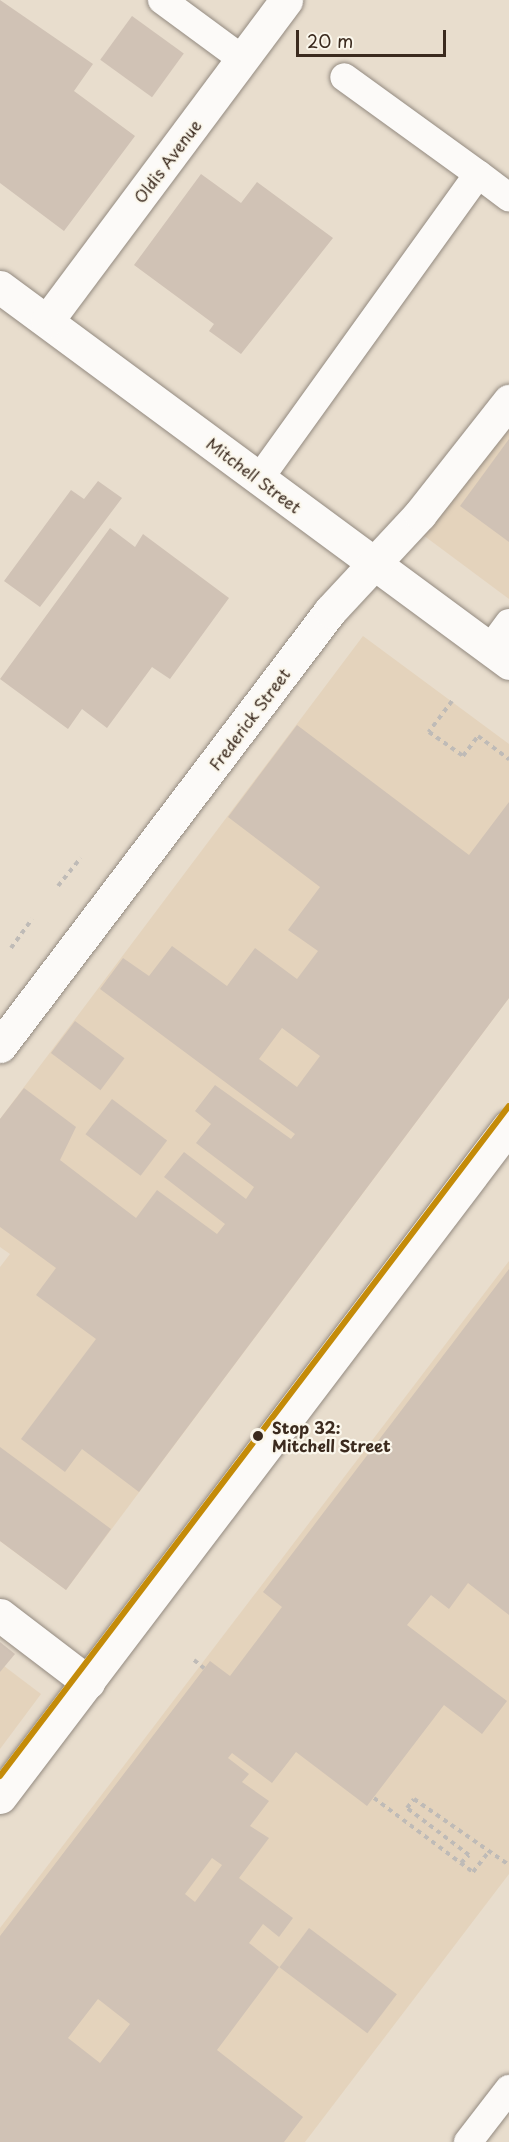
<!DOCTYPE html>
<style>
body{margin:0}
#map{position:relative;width:509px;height:2142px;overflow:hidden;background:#e8ddcd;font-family:"Playpen Sans",sans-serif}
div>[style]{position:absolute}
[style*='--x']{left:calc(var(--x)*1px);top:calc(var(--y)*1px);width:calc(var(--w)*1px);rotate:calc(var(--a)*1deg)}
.built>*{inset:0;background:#e4d3bc}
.building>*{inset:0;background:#d0c2b5;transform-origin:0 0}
.path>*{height:4px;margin-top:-2px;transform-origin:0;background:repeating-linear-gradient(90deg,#bfbbb7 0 4.5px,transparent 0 9px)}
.roads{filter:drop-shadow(0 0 2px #938a80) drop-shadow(0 0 2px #938a80)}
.service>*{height:28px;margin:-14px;padding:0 14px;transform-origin:14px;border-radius:14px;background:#fcfaf8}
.minor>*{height:33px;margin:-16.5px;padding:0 16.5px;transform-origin:16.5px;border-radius:16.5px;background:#fcfaf8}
.secondary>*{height:33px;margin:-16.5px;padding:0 16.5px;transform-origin:16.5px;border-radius:16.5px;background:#fcfaf8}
.tram-1>*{height:6px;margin:-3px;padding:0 3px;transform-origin:3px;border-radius:3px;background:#c48b09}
.dots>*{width:16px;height:16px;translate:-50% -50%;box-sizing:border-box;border:3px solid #fbf7ec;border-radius:50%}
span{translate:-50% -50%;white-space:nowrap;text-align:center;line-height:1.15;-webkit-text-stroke:4.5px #fbf7ec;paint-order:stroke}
.street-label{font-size:16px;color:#3b2a1e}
.stop-label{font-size:16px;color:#3b2a1e;font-weight:700}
.left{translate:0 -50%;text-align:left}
.scale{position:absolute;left:296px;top:30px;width:150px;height:27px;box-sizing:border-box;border:3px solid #3b2a1e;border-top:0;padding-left:8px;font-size:18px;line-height:21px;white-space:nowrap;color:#3b2a1e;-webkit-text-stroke:4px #fbf7ec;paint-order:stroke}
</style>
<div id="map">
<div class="built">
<div style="clip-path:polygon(509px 422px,509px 599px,423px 535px)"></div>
<div style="clip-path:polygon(363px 636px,509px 744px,509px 998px,66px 1590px,0 1541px,0 1267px,10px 1254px,0 1247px,0 1119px)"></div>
<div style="clip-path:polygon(509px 1261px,509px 1874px,305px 2142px,0 2142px,0 1928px)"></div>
<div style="clip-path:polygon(0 1663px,41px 1694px,0 1749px)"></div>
</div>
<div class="building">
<div style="clip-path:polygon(0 0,93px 64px,74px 91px,135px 136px,64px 231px,0 183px)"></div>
<div style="left:132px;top:16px;width:64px;height:54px;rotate:36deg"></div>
<div style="clip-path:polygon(201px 174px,241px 203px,257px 182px,333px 238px,241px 354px,209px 331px,214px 324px,134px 265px)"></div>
<div style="clip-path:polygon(509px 439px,509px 542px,460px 506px)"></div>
<div style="clip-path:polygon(98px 481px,122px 498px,40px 607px,4px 581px,71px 490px,84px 499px)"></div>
<div style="clip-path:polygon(110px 528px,135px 547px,143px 534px,229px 598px,170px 679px,152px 667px,107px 728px,82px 709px,68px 729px,0 679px)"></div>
<div style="clip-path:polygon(evenodd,297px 725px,469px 855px,509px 802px,509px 998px,139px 1492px,82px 1449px,65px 1472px,21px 1439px,96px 1339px,36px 1295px,56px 1268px,0 1227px,0 1119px,24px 1088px,76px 1127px,60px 1160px,136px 1218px,157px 1190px,217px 1234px,225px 1224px,164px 1177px,184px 1152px,246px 1199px,254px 1187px,196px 1143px,211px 1124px,195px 1111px,215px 1085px,291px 1139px,295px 1134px,100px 989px,123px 958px,149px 976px,172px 946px,227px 986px,255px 948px,297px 979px,318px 951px,288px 930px,320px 887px,228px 817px,297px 725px,282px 1028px,320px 1056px,297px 1087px,259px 1059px,282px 1028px)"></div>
<div style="left:75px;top:1021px;width:62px;height:40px;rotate:37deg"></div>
<div style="left:112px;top:1099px;width:69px;height:44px;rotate:37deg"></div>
<div style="clip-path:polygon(evenodd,509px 1269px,509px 1615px,468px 1583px,449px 1609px,431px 1595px,407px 1625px,507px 1701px,482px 1734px,444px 1705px,367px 1806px,296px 1752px,272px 1783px,232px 1753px,228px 1758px,249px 1774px,242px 1782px,269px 1801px,250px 1826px,269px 1838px,239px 1878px,293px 1918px,279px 1937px,263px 1924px,249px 1943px,279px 1967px,217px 2050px,303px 2117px,284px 2142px,0 2142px,0 1936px,210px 1661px,230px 1676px,282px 1607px,263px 1592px,509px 1269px,212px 1858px,222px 1865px,195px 1902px,185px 1894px,212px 1858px,509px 1269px,98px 1999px,130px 2024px,100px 2063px,68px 2038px,98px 1999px)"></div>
<div style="clip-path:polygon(0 1447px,111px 1529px,66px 1590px,0 1541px)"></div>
<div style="clip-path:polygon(0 1642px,15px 1654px,0 1672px)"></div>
<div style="left:309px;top:1928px;width:110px;height:49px;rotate:37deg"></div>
</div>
<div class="path">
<div style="--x:452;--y:701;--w:39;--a:127"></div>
<div style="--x:429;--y:732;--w:42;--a:35.2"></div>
<div style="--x:463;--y:756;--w:25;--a:-53"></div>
<div style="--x:478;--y:736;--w:39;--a:37"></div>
<div style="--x:58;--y:886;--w:36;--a:-51"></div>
<div style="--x:11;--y:948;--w:36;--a:-54"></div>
<div style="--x:194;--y:1660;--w:13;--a:39"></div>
<div style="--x:374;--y:1798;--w:124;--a:36.8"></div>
<div style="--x:473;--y:1872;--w:24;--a:-52"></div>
<div style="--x:461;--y:1863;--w:11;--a:-45"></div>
<div style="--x:469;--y:1855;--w:78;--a:-142.8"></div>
<div style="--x:407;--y:1808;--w:11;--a:-52"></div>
<div style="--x:414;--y:1799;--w:116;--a:34.8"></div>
</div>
<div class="roads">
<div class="service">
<div style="--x:162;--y:0;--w:99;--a:36.4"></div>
<div style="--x:478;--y:174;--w:39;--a:37"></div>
<div style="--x:259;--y:479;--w:375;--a:-54.3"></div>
<div style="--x:478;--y:174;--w:165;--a:-144.1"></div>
<div style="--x:490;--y:649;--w:32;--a:-54"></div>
<div style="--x:468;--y:2142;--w:67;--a:-52.3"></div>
</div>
<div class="minor">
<div style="--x:0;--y:287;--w:633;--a:36.45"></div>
<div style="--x:47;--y:321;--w:400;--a:-53.3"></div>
<div style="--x:0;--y:1046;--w:546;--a:-52.82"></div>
<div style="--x:330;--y:611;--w:132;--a:-47.1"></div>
<div style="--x:420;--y:514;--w:144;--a:-51.8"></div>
<div style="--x:0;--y:1615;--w:111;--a:37.3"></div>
</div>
<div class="secondary">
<div style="--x:0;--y:1797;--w:842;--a:-52.82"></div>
</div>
</div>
<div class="tram-1">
<div style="--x:0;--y:1776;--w:841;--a:-52.78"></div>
</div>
<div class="dots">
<div style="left:258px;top:1436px;background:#3b2a1e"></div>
</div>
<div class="street-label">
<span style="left:167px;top:161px;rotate:-53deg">Oldis Avenue</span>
<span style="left:254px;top:475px;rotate:37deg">Mitchell Street</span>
<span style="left:249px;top:719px;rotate:-53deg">Frederick Street</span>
</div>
<div class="stop-label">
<span class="left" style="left:272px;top:1436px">Stop 32:<br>Mitchell Street</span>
</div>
<div class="scale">20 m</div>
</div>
